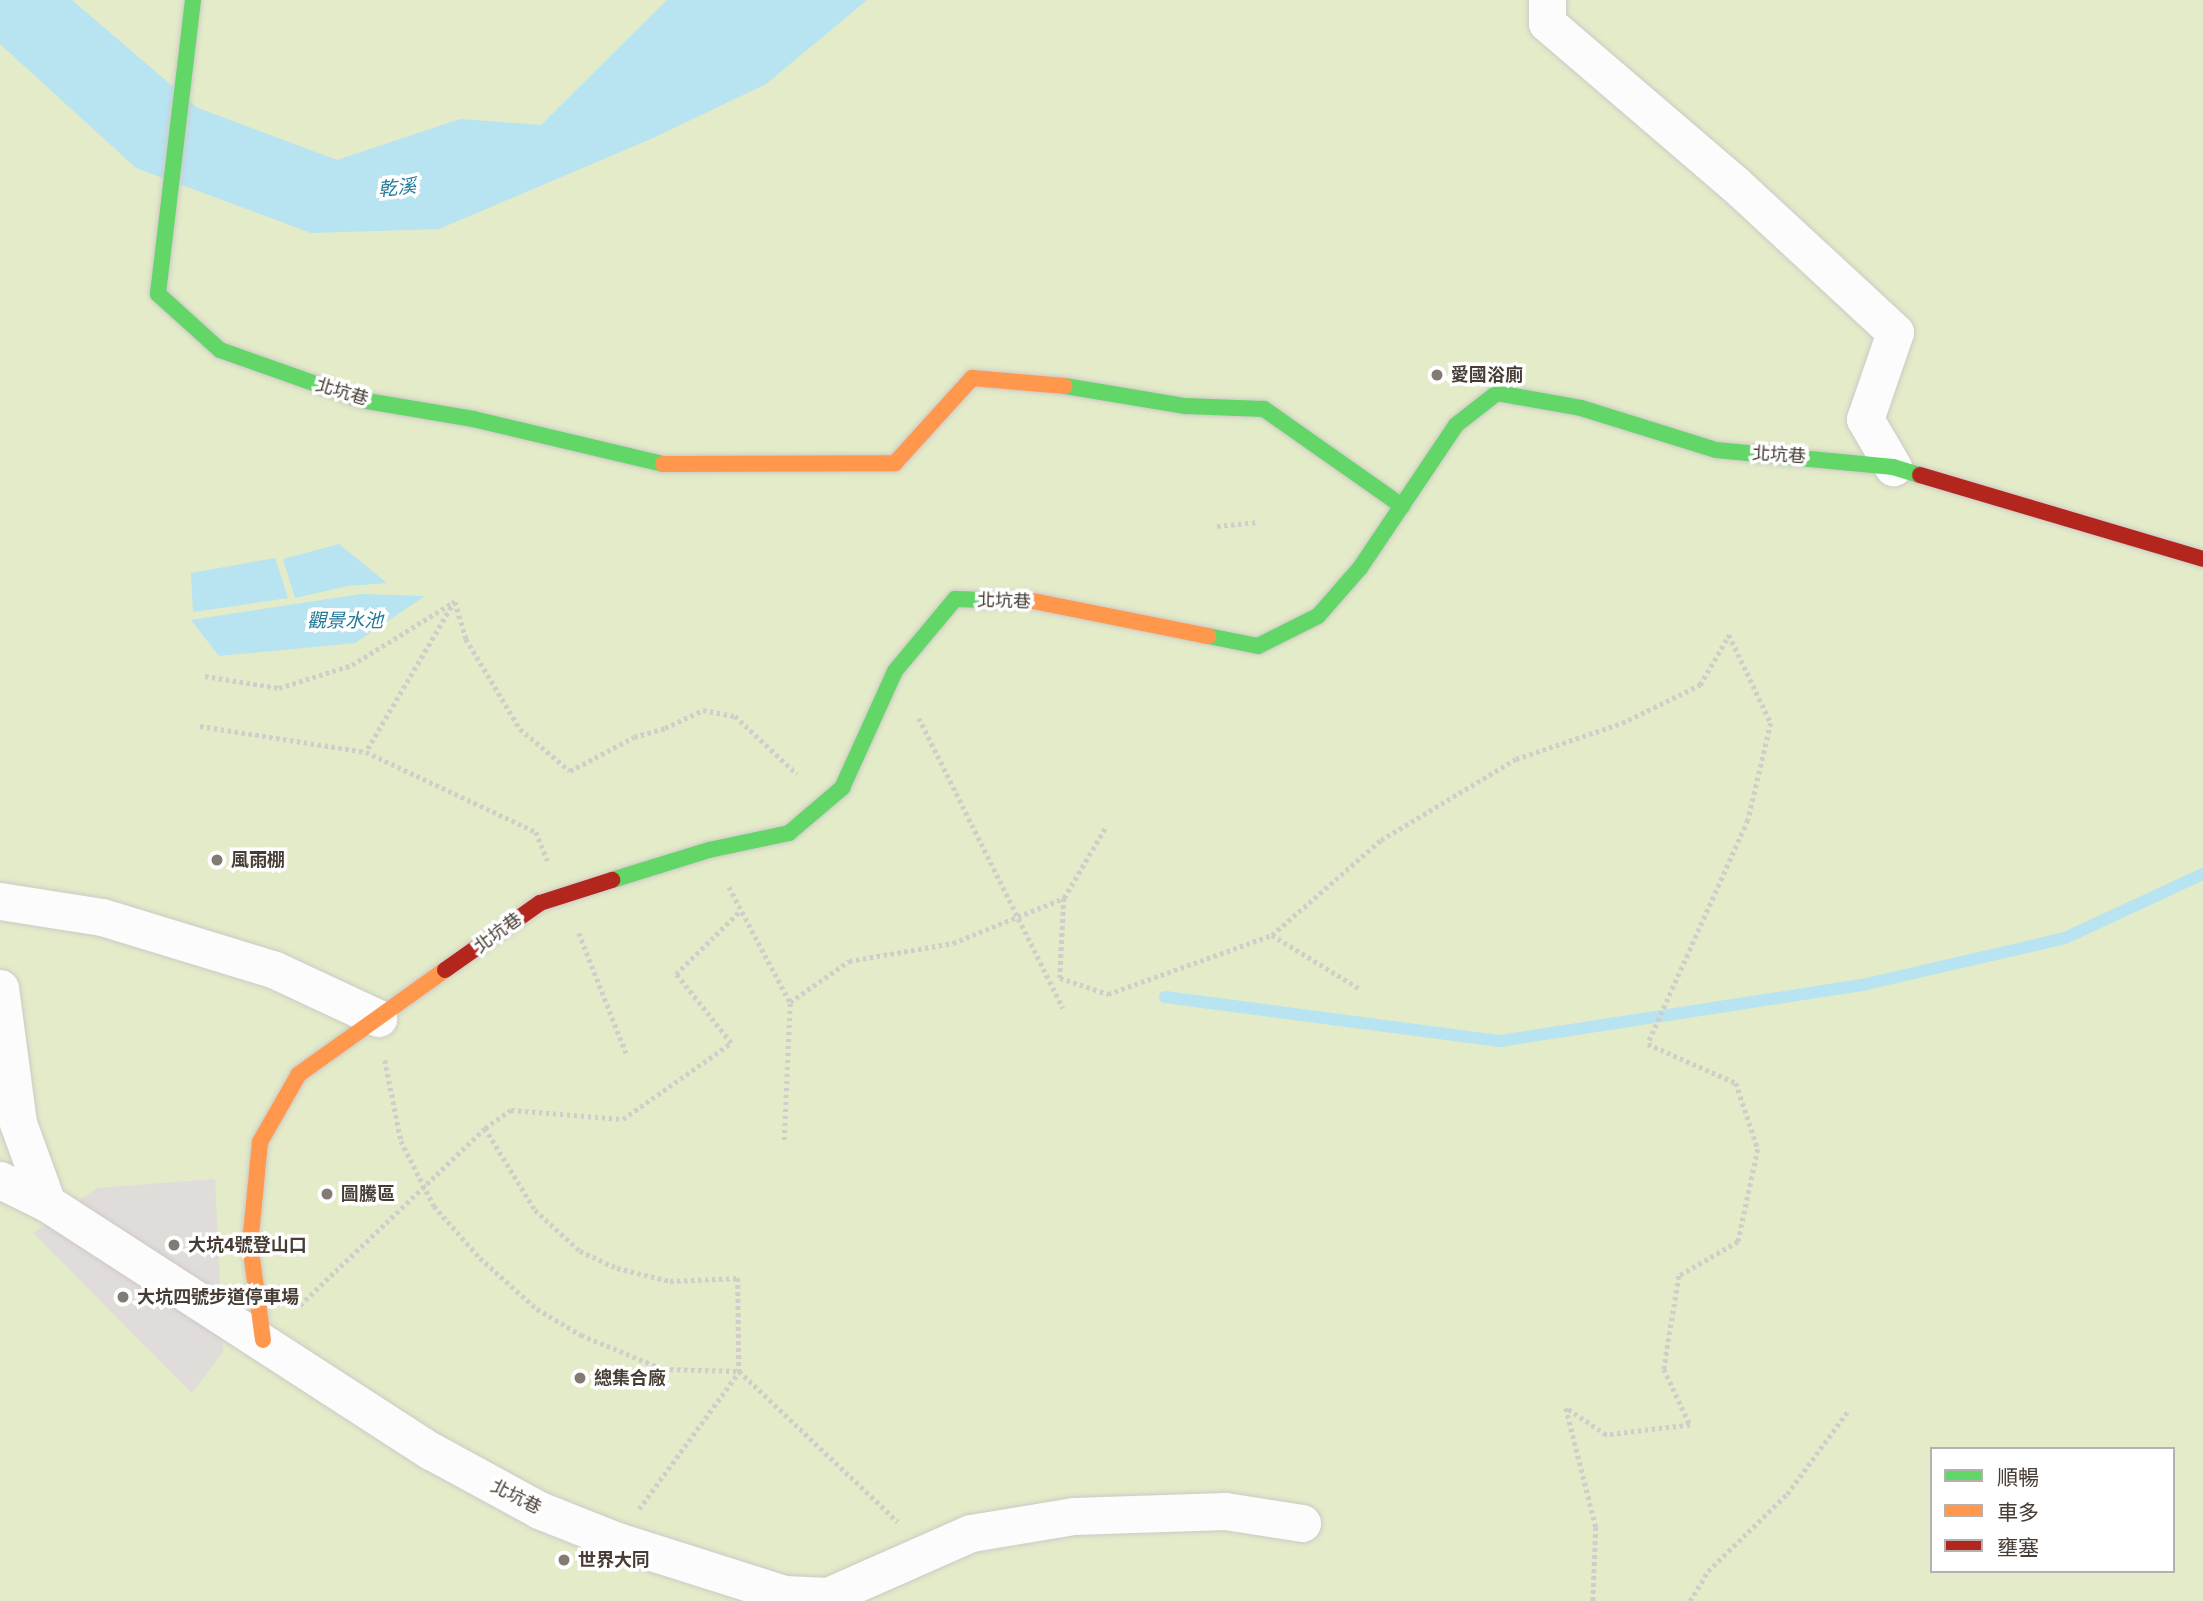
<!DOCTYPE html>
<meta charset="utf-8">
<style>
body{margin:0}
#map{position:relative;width:2203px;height:1601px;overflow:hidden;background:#f0edea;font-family:"IBM Plex Sans","Noto Sans TC",sans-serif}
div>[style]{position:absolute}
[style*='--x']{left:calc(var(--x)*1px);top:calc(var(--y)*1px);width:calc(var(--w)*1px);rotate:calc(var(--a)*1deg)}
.green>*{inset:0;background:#e3ebc8}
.parking>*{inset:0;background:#e0dcda}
.water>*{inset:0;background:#b8e3f0}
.stream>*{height:12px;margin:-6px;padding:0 6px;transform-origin:6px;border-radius:6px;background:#b8e3f0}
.path>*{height:4.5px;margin-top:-2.25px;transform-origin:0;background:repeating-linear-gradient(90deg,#d1cdca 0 3.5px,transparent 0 7px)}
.roads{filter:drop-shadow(0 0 2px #cdc9c6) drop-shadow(0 0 2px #cdc9c6)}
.street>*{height:37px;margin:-18.5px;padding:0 18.5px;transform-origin:18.5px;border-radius:18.5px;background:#fdfcfc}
.fast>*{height:16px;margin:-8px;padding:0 8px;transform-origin:8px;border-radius:8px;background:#63d668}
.slow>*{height:16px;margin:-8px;padding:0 8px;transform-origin:8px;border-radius:8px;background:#ff974d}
.jam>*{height:16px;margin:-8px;padding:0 8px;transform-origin:8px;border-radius:8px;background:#b3261e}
.dots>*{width:19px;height:19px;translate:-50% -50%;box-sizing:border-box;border:4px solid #fff;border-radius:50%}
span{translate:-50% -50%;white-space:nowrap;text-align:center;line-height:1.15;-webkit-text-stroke:7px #fff;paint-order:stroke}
.poi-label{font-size:18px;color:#473d35;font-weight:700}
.left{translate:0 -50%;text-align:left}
.street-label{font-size:18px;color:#473d35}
.water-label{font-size:19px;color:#247997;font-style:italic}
.legend{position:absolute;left:1930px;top:1447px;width:245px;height:126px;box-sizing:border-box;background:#fff;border:2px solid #b5b1ae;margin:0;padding:9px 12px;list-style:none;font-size:21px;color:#473d35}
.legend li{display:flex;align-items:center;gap:14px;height:35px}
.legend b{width:35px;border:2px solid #b5b1ae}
</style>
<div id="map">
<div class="green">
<div style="clip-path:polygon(evenodd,0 0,2203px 0,2203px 1601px,0 1601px,0 0,1932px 1449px,2173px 1449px,2173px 1571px,1932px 1571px,1932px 1449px)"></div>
</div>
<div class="parking">
<div style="clip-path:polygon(215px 1179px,223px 1352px,192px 1393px,33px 1233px,97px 1188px)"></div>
</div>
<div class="water">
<div style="clip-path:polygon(0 0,72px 0,198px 108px,337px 160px,460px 119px,541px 125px,667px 0,867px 0,766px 84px,653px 138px,439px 229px,311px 233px,136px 168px,0 44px)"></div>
<div style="clip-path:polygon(339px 544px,387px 583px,348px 586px,295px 598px,283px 559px)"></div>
<div style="clip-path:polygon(275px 558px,288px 598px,193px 612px,191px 573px)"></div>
<div style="clip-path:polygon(361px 594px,425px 596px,355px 643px,219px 656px,191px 620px)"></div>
</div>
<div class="stream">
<div style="--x:1165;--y:997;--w:338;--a:7.5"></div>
<div style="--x:1500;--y:1041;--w:366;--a:-8.8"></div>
<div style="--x:1862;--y:985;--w:208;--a:-13"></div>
<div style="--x:2065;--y:938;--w:152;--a:-24.9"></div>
</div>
<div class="path">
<div style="--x:1217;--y:526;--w:40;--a:-5.7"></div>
<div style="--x:455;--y:601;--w:175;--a:120.5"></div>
<div style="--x:366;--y:752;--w:188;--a:25.2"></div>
<div style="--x:536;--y:832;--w:31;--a:68"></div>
<div style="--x:455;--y:602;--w:39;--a:73"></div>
<div style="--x:466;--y:639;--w:105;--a:59"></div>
<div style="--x:520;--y:729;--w:65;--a:40"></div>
<div style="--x:570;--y:771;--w:72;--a:-28"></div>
<div style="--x:634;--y:737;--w:32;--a:-16"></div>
<div style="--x:665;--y:728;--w:42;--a:-25.3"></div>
<div style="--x:703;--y:710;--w:33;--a:11"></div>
<div style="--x:735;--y:716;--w:85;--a:43.1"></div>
<div style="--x:205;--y:676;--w:75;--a:9.2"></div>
<div style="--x:279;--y:688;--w:77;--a:-17.5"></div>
<div style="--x:352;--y:665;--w:118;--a:-31.8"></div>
<div style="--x:919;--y:718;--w:324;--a:63.6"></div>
<div style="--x:200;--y:726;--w:168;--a:8.9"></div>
<div style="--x:729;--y:887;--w:130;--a:62.1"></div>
<div style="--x:790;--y:1002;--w:72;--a:-34.8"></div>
<div style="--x:849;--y:961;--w:106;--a:-9.8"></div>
<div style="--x:953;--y:943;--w:120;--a:-22.1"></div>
<div style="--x:1064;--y:898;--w:80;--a:92.9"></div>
<div style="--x:1060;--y:978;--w:51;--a:18.4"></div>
<div style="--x:1108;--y:994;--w:174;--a:-19.8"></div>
<div style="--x:1272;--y:935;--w:103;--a:31.5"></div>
<div style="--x:1064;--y:898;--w:81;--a:-59.6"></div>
<div style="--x:579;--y:933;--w:129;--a:68.6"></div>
<div style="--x:1272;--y:935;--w:145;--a:-41.1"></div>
<div style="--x:1381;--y:840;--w:157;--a:-31"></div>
<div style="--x:1516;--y:759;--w:112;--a:-18.8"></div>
<div style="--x:1622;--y:723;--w:87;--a:-26"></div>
<div style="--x:1700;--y:685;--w:58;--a:-59.9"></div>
<div style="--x:1729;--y:635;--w:98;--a:64.5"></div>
<div style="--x:1771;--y:723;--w:100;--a:103.3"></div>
<div style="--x:1748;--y:820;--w:245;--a:114.1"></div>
<div style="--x:1648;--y:1044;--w:96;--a:23.9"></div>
<div style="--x:1736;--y:1083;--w:70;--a:71.6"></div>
<div style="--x:1758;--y:1149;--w:95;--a:102.1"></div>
<div style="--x:1738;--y:1242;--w:68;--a:150"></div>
<div style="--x:1679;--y:1276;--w:94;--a:99.2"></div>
<div style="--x:1664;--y:1369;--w:62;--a:65.1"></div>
<div style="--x:1690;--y:1425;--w:85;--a:173.2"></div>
<div style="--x:1606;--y:1435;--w:48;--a:-146"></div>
<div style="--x:1566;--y:1408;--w:123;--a:75.9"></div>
<div style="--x:1596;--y:1527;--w:74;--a:92.3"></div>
<div style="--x:385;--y:1060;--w:83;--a:78.8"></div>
<div style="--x:401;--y:1141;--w:73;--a:63.1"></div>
<div style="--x:434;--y:1206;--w:69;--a:48.5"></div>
<div style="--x:480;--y:1258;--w:76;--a:41.8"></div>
<div style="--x:537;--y:1309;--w:51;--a:30.6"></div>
<div style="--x:581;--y:1335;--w:89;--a:22.5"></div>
<div style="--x:663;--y:1369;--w:76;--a:1.5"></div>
<div style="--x:485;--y:1128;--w:96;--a:58.6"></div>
<div style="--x:535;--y:1210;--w:61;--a:42.3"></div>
<div style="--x:580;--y:1251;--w:41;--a:24.7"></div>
<div style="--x:617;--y:1268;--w:55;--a:13.8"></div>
<div style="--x:670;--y:1281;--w:68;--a:-2.5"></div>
<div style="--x:738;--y:1278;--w:93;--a:89.4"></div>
<div style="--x:739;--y:1371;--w:219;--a:43.5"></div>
<div style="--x:784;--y:1140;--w:138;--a:-87.5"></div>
<div style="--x:300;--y:1305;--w:256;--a:-43.7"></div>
<div style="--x:485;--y:1128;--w:32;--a:-35"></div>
<div style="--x:511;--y:1110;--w:112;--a:4.6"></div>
<div style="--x:623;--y:1119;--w:132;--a:-35.1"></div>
<div style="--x:731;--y:1043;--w:88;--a:-128.6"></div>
<div style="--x:676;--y:974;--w:91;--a:-44.6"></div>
<div style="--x:639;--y:1509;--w:170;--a:-53.9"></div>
<div style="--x:1690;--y:1601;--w:35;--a:-59"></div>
<div style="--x:1708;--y:1571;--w:110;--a:-44.3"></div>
<div style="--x:1787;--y:1494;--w:103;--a:-53.7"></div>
</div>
<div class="roads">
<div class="street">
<div style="--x:1547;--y:0;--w:23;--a:90"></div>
<div style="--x:1547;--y:23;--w:248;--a:40.6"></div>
<div style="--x:1735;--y:184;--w:218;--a:42.8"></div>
<div style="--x:1895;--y:332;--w:92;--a:109"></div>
<div style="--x:1865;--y:419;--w:56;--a:59.7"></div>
<div style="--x:0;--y:901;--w:103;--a:8.9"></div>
<div style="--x:102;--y:917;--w:181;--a:17"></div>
<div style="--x:275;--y:970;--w:114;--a:25"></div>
<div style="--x:0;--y:988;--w:136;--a:82.4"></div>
<div style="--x:18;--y:1123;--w:85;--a:70.1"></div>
<div style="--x:0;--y:1180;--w:52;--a:26.1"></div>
<div style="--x:47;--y:1203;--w:457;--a:32.9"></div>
<div style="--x:431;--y:1451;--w:123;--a:28.6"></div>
<div style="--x:539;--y:1510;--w:84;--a:21.7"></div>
<div style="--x:617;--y:1541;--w:175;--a:17.6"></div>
<div style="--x:784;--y:1594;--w:10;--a:45"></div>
<div style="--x:784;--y:1594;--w:44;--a:2.6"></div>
<div style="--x:828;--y:1596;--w:156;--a:-23.8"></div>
<div style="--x:971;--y:1533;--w:104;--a:-9.4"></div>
<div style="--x:1074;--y:1516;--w:151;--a:-1.9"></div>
<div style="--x:1225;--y:1511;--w:78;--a:8.9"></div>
</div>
<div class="fast">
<div style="--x:193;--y:0;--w:296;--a:96.8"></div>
<div style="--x:158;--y:294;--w:84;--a:42.1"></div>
<div style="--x:220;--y:350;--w:150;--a:19.5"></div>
<div style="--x:361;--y:400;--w:114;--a:9.6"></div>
<div style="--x:473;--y:419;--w:195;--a:13.3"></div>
<div style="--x:1065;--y:386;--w:122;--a:9.5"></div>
<div style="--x:1185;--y:406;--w:79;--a:2.2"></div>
<div style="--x:1264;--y:409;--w:169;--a:35.1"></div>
<div style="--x:1208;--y:636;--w:51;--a:11.3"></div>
<div style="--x:1258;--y:646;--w:67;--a:-26.6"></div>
<div style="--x:1318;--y:616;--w:64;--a:-48.8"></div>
<div style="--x:1360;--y:568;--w:172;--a:-56.1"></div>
<div style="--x:1456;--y:425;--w:52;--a:-38"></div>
<div style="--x:1497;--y:393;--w:85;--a:10.1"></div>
<div style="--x:1581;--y:408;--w:141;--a:17.3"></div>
<div style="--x:1716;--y:450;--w:178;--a:5.5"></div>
<div style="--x:1893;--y:467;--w:28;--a:17"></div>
<div style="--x:612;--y:880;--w:102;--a:-17.2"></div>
<div style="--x:709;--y:850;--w:82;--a:-12"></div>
<div style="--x:789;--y:833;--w:70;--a:-40.3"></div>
<div style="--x:842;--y:788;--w:128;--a:-65.6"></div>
<div style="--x:895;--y:671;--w:94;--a:-50.2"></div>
<div style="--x:955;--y:599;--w:38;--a:2"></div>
</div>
<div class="slow">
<div style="--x:663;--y:464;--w:232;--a:-0.2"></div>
<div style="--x:895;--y:463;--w:115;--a:-47.8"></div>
<div style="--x:972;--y:378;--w:93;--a:4.9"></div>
<div style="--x:993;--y:600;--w:35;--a:0"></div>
<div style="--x:1028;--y:600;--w:184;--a:11.3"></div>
<div style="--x:263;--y:1340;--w:97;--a:-97.7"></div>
<div style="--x:250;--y:1244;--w:102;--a:-84.4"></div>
<div style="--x:260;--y:1142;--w:78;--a:-60.2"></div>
<div style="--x:299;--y:1074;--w:179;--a:-35.5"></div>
</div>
<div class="jam">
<div style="--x:1920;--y:475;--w:295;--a:16.5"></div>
<div style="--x:445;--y:970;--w:116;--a:-35.2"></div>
<div style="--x:540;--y:903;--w:76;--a:-17.7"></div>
</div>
</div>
<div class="dots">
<div style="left:1437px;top:375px;background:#827b74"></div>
<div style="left:217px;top:860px;background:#827b74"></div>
<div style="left:327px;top:1194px;background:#827b74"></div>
<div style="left:174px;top:1245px;background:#827b74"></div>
<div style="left:123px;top:1297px;background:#827b74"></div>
<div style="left:580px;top:1378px;background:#827b74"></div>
<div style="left:564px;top:1560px;background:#827b74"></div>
</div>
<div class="poi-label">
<span class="left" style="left:1451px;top:375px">愛國浴廁</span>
<span class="left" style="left:231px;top:860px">風雨棚</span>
<span class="left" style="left:341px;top:1194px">圖騰區</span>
<span class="left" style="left:188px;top:1245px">大坑4號登山口</span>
<span class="left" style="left:137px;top:1297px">大坑四號步道停車場</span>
<span class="left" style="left:594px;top:1378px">總集合廠</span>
<span class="left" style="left:578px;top:1560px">世界大同</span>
</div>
<div class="street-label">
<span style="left:342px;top:392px;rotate:17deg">北坑巷</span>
<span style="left:1779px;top:455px;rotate:4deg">北坑巷</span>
<span style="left:1004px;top:601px;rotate:2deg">北坑巷</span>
<span style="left:498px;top:933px;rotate:-36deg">北坑巷</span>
<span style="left:516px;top:1497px;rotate:27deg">北坑巷</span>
</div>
<div class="water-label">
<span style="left:397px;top:188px;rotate:-6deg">乾溪</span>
<span style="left:345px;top:621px">觀景水池</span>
</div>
<ul class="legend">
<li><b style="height:9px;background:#63d668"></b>順暢</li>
<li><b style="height:9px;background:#ff974d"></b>車多</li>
<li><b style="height:9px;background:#b3261e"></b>壅塞</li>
</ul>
</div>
